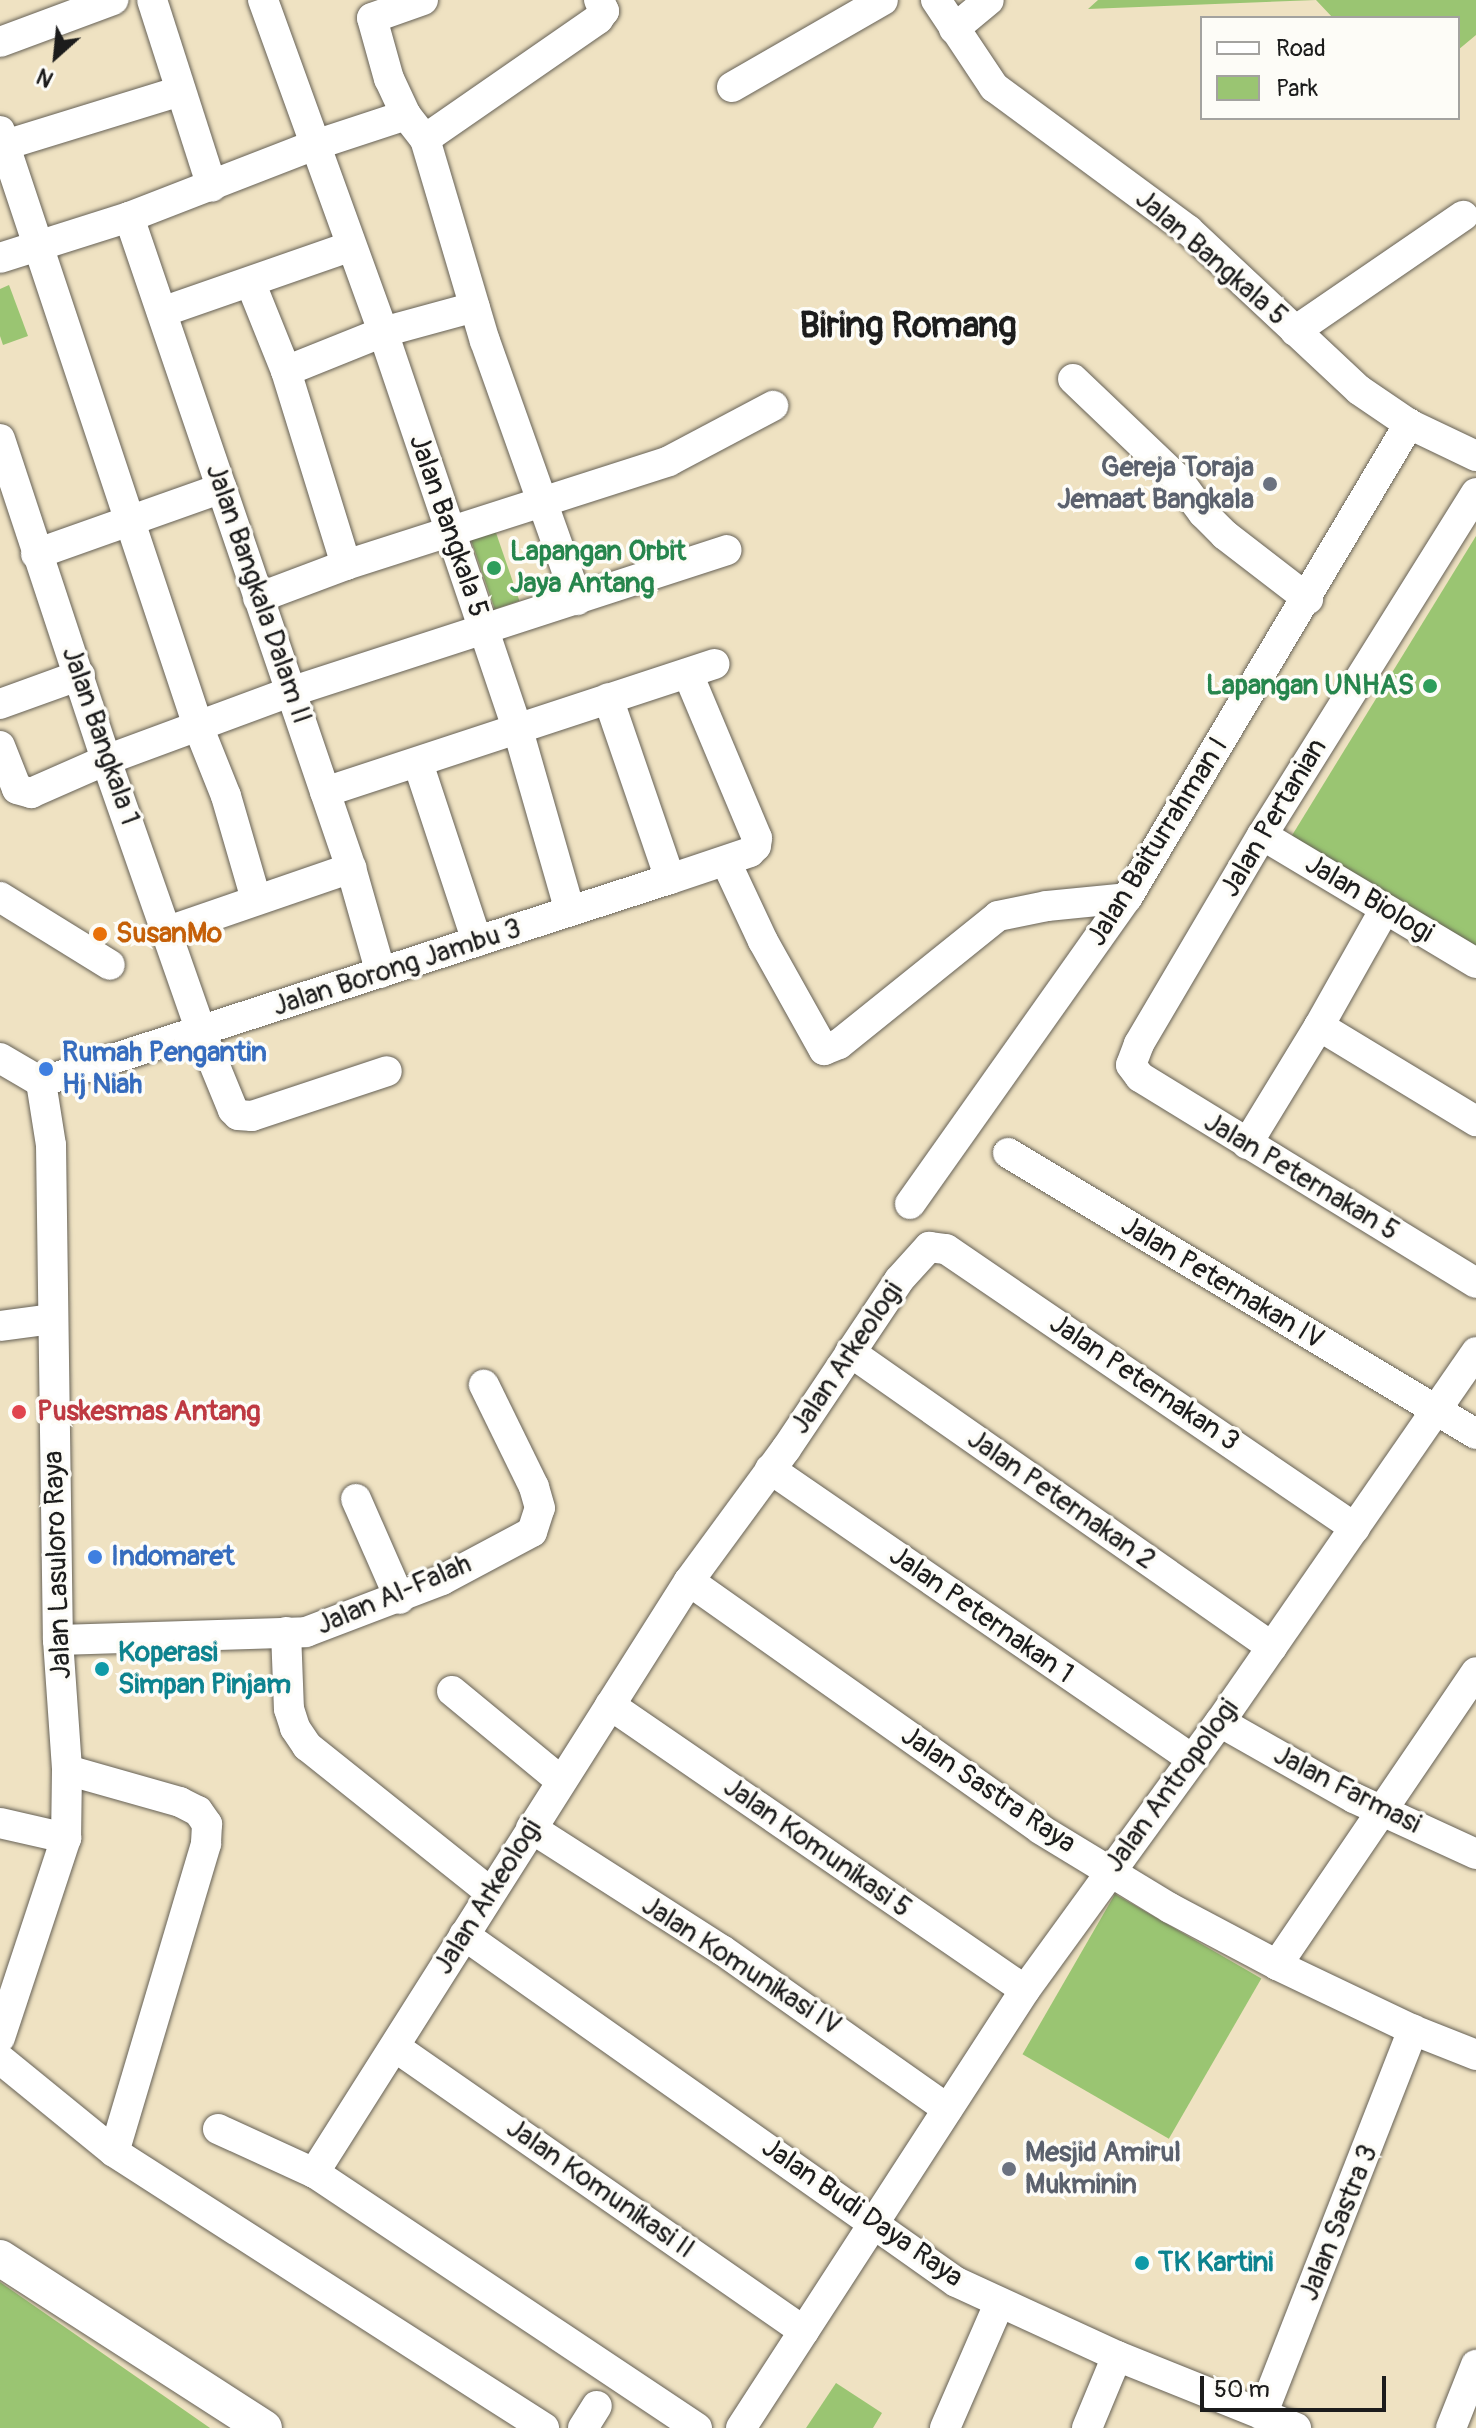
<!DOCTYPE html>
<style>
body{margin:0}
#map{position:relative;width:1476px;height:2428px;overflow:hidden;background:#efe2c2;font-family:Pangolin,sans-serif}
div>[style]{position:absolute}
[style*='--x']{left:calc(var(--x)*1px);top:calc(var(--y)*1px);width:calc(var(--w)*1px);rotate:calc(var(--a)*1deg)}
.green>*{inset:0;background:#9ac572;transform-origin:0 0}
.roads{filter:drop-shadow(0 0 2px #666156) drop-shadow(0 0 2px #666156)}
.minor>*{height:30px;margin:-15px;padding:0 15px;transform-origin:15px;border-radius:15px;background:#fff}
.tertiary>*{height:36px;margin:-18px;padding:0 18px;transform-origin:18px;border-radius:18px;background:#fff}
.dots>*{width:22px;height:22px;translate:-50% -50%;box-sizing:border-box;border:4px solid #fdfcf7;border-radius:50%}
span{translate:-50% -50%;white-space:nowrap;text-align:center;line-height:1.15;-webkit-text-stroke:7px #fdfcf7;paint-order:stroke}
.street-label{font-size:28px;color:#1c1c1c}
.worship-label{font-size:28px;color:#5b616d;font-weight:700}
.right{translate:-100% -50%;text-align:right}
.left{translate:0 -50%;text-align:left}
.leisure-label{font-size:28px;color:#27864d;font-weight:700}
.food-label{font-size:28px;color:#c56008;font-weight:700}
.shop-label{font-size:28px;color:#366cbe;font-weight:700}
.health-label{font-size:28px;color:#be3a42;font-weight:700}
.culture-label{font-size:28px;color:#0d838f;font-weight:700}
.district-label{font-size:36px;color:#1c1c1c;font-weight:700}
.legend{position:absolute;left:1200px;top:16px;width:260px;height:104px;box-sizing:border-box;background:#fdfcf7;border:2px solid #a3a29f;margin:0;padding:10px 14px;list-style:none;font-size:24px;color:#1c1c1c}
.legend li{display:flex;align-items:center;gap:16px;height:40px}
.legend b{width:40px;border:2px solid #a3a29f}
.north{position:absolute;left:16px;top:16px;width:80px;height:80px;-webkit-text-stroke:6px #fdfcf7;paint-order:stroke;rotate:207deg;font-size:22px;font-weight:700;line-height:32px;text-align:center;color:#1c1c1c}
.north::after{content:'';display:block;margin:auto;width:28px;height:36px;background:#1c1c1c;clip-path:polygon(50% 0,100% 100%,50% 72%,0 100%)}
.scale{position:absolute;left:1200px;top:2376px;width:186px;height:36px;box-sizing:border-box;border:4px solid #1c1c1c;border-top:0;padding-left:10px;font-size:24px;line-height:28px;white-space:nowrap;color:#1c1c1c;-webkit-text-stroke:6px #fdfcf7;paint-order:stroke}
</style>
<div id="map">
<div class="green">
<div style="clip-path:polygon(1098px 0,1476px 0,1476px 35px,1458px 50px,1458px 18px,1333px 18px,1316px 0,1088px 9px)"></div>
<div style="clip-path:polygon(9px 285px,28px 336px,3px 345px,0 336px,0 289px)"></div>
<div style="left:494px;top:527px;width:78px;height:26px;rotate:71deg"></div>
<div style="clip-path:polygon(1476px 536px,1476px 946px,1291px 837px)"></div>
<div style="left:1115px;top:1894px;width:169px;height:185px;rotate:30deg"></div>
<div style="clip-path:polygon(0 2282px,210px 2428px,0 2428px)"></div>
<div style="clip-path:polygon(836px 2383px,882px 2413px,873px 2428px,806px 2428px)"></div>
</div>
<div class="roads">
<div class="minor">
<div style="--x:152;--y:0;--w:196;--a:72.2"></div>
<div style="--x:263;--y:0;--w:353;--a:70.1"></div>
<div style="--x:383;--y:332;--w:420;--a:71.3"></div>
<div style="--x:518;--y:730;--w:188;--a:74"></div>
<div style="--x:936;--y:0;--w:105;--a:56.3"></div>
<div style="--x:994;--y:87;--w:241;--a:36.4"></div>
<div style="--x:1188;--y:230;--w:234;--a:43.1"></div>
<div style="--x:1359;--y:390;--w:60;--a:34.2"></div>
<div style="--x:1409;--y:424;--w:74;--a:25.5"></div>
<div style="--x:954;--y:29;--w:45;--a:-39.6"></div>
<div style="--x:0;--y:42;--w:121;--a:-20.4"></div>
<div style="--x:732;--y:87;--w:174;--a:-29.9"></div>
<div style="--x:406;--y:115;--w:40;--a:-115"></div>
<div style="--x:389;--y:79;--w:63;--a:-105.6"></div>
<div style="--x:372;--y:18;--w:54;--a:-19.4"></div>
<div style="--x:0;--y:131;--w:627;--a:71.59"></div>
<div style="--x:198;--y:726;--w:75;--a:68.2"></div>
<div style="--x:226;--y:796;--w:107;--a:73.8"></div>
<div style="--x:425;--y:139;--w:211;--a:-34.7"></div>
<div style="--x:598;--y:19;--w:10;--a:-53"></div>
<div style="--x:604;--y:11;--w:12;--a:-114"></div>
<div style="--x:5;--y:145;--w:183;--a:-17.1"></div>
<div style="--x:129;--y:217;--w:688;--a:71.17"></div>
<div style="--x:351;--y:868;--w:109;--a:74.1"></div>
<div style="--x:0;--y:258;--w:135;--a:-17.6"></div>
<div style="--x:129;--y:217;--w:199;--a:-21.2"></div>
<div style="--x:315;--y:145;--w:96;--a:-18.2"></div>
<div style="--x:406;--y:115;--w:31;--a:52"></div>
<div style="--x:425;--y:139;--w:211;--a:73.5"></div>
<div style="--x:485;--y:341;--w:275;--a:70.4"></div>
<div style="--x:251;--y:284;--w:94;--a:68.1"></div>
<div style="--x:286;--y:371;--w:203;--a:72.8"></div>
<div style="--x:162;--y:312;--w:200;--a:-19.2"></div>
<div style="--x:1295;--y:331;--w:204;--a:-34.4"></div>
<div style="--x:286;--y:371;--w:105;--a:-21.9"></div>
<div style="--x:383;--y:332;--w:95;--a:-15.2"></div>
<div style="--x:1073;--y:379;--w:144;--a:43.6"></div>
<div style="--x:1177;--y:478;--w:44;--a:53.4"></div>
<div style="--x:1203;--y:513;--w:31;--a:45"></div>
<div style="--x:1225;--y:535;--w:105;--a:37.6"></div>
<div style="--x:0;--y:439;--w:338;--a:71.7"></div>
<div style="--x:106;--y:760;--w:288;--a:70.7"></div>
<div style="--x:201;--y:1032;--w:84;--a:67.7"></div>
<div style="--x:233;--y:1110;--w:7;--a:45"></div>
<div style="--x:238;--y:1115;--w:14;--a:4"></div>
<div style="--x:252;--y:1116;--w:142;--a:-18.4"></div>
<div style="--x:1476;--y:493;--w:403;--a:122"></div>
<div style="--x:1262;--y:835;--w:243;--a:120.5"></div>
<div style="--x:1139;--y:1044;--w:22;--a:111"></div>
<div style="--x:1131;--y:1065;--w:15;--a:53"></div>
<div style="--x:1140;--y:1077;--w:394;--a:31.5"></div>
<div style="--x:36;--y:554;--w:197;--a:-19.5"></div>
<div style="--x:258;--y:598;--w:94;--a:-20.6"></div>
<div style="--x:346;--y:565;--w:339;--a:-17.8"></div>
<div style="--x:669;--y:461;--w:118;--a:-27.9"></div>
<div style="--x:0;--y:704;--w:85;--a:-19.9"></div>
<div style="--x:0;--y:746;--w:46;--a:68.4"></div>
<div style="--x:17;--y:789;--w:15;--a:16"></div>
<div style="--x:31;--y:793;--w:82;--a:-23.7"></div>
<div style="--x:106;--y:760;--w:196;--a:-20.3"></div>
<div style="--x:290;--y:692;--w:459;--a:-18"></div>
<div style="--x:418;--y:763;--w:188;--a:71.7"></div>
<div style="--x:325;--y:792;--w:410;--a:-18.2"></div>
<div style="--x:1262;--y:835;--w:249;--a:30.9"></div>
<div style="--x:726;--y:862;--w:87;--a:64.9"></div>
<div style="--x:763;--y:941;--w:125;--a:60.8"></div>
<div style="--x:824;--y:1050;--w:16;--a:-22"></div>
<div style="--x:839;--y:1044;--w:204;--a:-38.8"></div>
<div style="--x:998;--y:916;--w:50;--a:-11.5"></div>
<div style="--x:1047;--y:906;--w:80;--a:-5.7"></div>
<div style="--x:670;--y:879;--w:84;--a:-18.6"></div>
<div style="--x:750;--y:852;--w:8;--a:-45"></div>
<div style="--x:756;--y:846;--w:8;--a:-83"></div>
<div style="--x:757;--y:838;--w:178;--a:-112.8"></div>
<div style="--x:0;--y:897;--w:129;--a:31.7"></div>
<div style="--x:168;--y:931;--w:194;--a:-19"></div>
<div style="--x:1319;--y:1026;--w:134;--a:-60.6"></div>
<div style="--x:0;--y:1058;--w:48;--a:30.3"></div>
<div style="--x:41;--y:1082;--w:64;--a:81"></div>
<div style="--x:51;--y:1145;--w:495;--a:89.2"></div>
<div style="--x:58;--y:1640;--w:130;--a:86"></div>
<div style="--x:67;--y:1770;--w:68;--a:90.8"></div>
<div style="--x:66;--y:1838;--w:210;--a:108.3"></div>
<div style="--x:41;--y:1082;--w:661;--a:-17.89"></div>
<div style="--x:670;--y:879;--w:191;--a:-108.9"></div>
<div style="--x:1247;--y:1144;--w:138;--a:-58.6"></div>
<div style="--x:1319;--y:1026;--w:184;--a:31.2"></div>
<div style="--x:1008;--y:1153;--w:546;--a:30.98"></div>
<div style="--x:910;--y:1204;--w:375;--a:-54.7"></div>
<div style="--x:1127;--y:898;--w:552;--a:-59.25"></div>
<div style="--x:0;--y:1326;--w:52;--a:-7.7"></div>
<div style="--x:850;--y:1352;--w:515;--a:34.96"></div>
<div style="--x:770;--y:1469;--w:512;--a:34.5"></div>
<div style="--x:356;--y:1499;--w:109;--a:66.3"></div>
<div style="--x:689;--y:1581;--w:430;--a:35.2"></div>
<div style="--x:1040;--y:1829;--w:152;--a:31.3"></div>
<div style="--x:1170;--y:1908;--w:121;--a:28"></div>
<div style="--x:1277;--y:1965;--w:151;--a:25.5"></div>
<div style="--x:1413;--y:2030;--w:68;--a:21.6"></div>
<div style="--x:286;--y:1632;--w:77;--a:87.8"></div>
<div style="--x:289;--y:1709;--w:20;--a:72"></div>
<div style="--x:295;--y:1728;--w:22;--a:56"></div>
<div style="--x:307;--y:1746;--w:234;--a:38.6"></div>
<div style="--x:58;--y:1640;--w:248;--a:-1.8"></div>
<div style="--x:306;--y:1632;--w:146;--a:-20.9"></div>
<div style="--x:442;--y:1580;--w:102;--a:-28.1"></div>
<div style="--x:532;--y:1532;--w:25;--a:-72"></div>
<div style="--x:540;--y:1508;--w:22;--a:-106"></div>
<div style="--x:534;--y:1487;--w:114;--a:-116.1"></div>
<div style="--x:452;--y:1691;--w:140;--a:39.5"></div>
<div style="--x:610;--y:1705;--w:503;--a:34.48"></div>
<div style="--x:1220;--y:1722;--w:154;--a:29.6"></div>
<div style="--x:1354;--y:1798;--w:134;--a:24.7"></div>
<div style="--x:67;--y:1770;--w:117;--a:15.8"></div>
<div style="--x:180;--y:1802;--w:20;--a:27"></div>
<div style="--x:198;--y:1811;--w:16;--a:55"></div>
<div style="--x:207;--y:1824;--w:20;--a:93"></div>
<div style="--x:206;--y:1844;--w:321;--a:106.6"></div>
<div style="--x:0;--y:1823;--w:68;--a:12.8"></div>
<div style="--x:531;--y:1828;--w:227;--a:32.6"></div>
<div style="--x:722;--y:1950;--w:276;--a:35.2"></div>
<div style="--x:464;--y:1935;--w:602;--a:35.19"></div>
<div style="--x:956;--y:2282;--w:177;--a:24.7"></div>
<div style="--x:1117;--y:2356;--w:193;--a:21.9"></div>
<div style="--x:1277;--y:1965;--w:354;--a:-55.8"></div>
<div style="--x:395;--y:2047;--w:498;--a:34.8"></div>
<div style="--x:0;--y:2059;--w:147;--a:39.2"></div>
<div style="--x:114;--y:2152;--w:511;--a:32.69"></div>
<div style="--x:218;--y:2129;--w:106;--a:24.6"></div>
<div style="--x:1262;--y:2415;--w:414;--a:-68.6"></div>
<div style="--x:583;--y:2428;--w:26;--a:-58"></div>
<div style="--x:697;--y:2428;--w:460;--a:-146.3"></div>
<div style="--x:314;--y:2173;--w:701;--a:-57.65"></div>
<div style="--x:689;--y:1581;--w:164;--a:-53.7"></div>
<div style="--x:786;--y:1449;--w:203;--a:-56.2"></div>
<div style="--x:899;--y:1280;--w:45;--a:-47.7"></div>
<div style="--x:929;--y:1247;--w:17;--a:7"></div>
<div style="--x:946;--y:1249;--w:495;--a:34.3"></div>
<div style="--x:741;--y:2428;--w:522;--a:-57.04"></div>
<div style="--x:1025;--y:1990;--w:331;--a:-54"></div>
<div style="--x:1220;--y:1722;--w:450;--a:-55.3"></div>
<div style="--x:945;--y:2428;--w:135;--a:-66.5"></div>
<div style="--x:1087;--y:2428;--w:78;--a:-67.4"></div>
<div style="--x:1451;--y:2428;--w:68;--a:-68.4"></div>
</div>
<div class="tertiary">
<div style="--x:0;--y:2258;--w:314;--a:32.8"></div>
</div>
</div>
<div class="dots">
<div style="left:1270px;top:484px;background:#6b7280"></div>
<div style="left:494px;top:568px;background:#2e9e5b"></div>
<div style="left:1430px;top:686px;background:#2e9e5b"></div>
<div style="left:100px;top:934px;background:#e8710a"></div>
<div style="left:46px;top:1069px;background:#3f7fe0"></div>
<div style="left:19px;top:1412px;background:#e0444e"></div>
<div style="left:95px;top:1557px;background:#3f7fe0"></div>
<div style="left:102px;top:1669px;background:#0f9aa8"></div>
<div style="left:1009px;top:2169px;background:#6b7280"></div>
<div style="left:1142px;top:2263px;background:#0f9aa8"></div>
</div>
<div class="street-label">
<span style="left:1211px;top:258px;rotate:41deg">Jalan Bangkala 5</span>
<span style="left:448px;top:526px;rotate:71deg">Jalan Bangkala 5</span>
<span style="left:258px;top:594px;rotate:71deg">Jalan Bangkala Dalam II</span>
<span style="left:100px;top:736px;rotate:71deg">Jalan Bangkala 1</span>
<span style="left:1274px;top:818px;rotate:-59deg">Jalan Pertanian</span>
<span style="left:1158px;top:842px;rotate:-58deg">Jalan Baiturrahman I</span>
<span style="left:1369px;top:899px;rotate:31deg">Jalan Biologi</span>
<span style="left:397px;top:968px;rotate:-18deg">Jalan Borong Jambu 3</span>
<span style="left:1301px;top:1177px;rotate:31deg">Jalan Peternakan 5</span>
<span style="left:1222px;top:1283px;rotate:31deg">Jalan Peternakan IV</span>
<span style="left:847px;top:1358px;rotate:-56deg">Jalan Arkeologi</span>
<span style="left:1144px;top:1383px;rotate:34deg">Jalan Peternakan 3</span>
<span style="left:1061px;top:1500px;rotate:35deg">Jalan Peternakan 2</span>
<span style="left:58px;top:1565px;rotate:-92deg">Jalan Lasuloro Raya</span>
<span style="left:394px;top:1595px;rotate:-23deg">Jalan Al-Falah</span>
<span style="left:981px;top:1615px;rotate:35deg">Jalan Peternakan 1</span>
<span style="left:1172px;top:1786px;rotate:-54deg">Jalan Antropologi</span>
<span style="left:988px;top:1790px;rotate:34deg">Jalan Sastra Raya</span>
<span style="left:1347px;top:1790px;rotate:27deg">Jalan Farmasi</span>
<span style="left:817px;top:1848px;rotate:35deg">Jalan Komunikasi 5</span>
<span style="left:488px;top:1897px;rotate:-58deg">Jalan Arkeologi</span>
<span style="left:741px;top:1966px;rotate:33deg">Jalan Komunikasi IV</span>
<span style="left:600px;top:2189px;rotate:35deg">Jalan Komunikasi II</span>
<span style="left:862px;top:2213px;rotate:35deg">Jalan Budi Daya Raya</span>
<span style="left:1339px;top:2223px;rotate:-68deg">Jalan Sastra 3</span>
</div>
<div class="worship-label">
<span class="right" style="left:1254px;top:484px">Gereja Toraja<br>Jemaat Bangkala</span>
<span class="left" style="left:1025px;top:2169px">Mesjid Amirul<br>Mukminin</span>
</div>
<div class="leisure-label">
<span class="left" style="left:510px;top:568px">Lapangan Orbit<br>Jaya Antang</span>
<span class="right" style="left:1414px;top:686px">Lapangan UNHAS</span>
</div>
<div class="food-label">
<span class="left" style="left:116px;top:934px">SusanMo</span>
</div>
<div class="shop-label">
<span class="left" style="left:62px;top:1069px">Rumah Pengantin<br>Hj Niah</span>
<span class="left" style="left:111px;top:1557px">Indomaret</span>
</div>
<div class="health-label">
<span class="left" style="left:37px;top:1412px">Puskesmas Antang</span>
</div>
<div class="culture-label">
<span class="left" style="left:118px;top:1669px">Koperasi<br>Simpan Pinjam</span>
<span class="left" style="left:1158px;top:2263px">TK Kartini</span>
</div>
<div class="district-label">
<span style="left:908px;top:326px">Biring Romang</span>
</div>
<ul class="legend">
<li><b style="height:10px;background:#fff"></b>Road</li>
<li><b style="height:22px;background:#9ac572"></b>Park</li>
</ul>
<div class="north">N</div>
<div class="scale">50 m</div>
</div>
